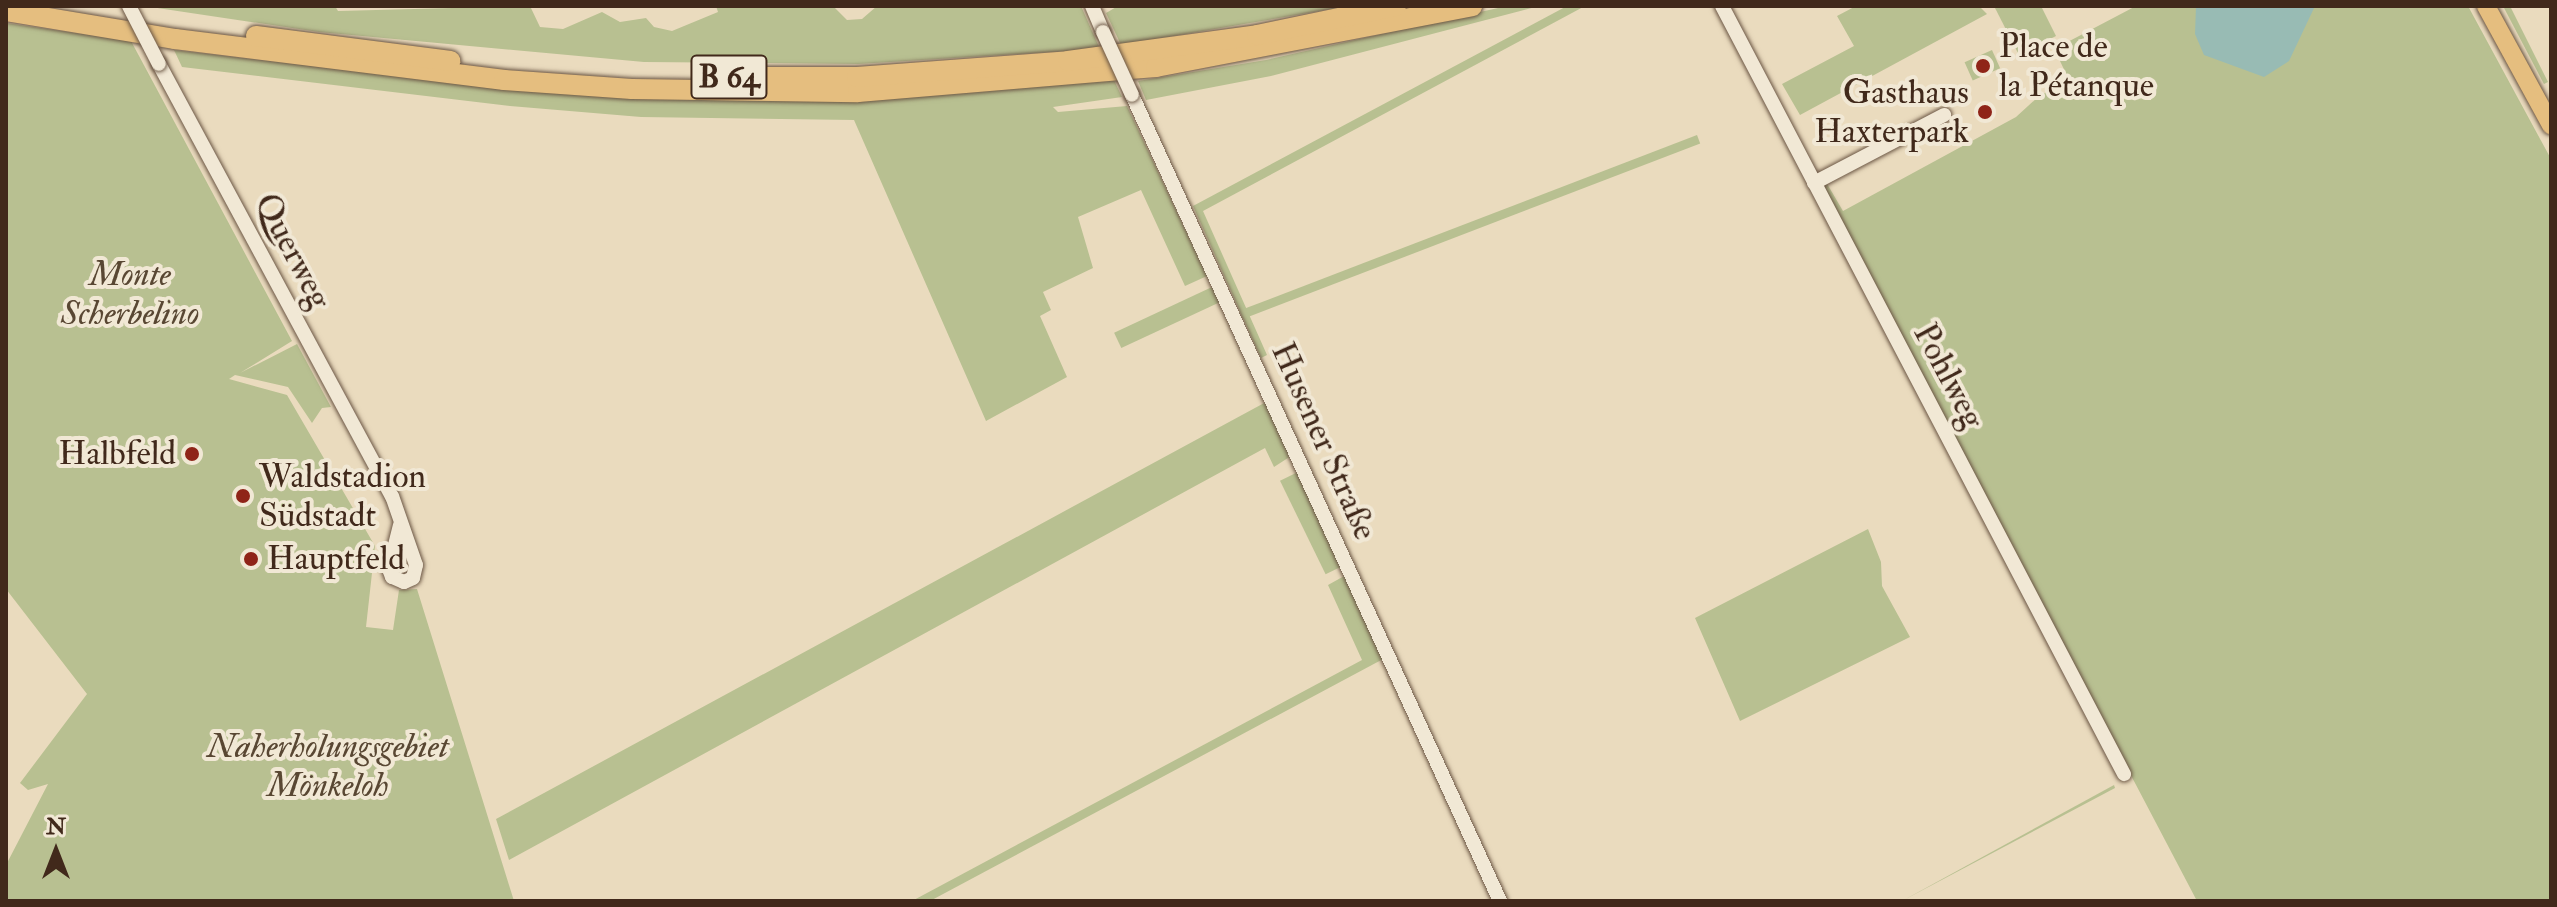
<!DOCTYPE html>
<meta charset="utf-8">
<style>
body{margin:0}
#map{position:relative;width:2557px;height:907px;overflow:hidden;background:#eadbbe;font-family:"IM FELL Double Pica",serif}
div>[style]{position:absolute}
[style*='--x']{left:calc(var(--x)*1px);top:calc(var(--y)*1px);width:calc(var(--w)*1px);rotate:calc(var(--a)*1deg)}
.green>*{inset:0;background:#b8c091;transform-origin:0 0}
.water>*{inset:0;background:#98bbb4}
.roads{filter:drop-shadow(0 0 2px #6b5644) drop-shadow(0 0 2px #6b5644)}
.minor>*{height:14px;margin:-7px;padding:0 7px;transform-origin:7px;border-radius:7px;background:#f1e8d5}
.major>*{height:18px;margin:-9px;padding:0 9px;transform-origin:9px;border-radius:9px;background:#e5be7f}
.highway>*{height:20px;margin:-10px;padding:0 10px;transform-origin:10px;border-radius:10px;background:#e5be7f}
.bridges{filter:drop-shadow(0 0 2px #6b5644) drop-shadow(0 0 2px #6b5644)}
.minor-bridge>*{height:14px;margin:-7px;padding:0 7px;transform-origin:7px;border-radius:7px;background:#f1e8d5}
.dots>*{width:22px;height:22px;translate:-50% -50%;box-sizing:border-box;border:4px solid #f1e8d5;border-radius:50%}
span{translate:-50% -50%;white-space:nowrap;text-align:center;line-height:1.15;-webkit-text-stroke:8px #f1e8d5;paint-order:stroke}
.shield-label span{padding:2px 6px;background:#f1e8d5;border:2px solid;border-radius:6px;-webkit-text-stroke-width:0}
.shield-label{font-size:32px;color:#41291b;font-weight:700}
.poi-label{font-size:34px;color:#41291b}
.left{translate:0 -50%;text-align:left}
.right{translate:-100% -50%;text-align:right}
.street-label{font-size:34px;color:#41291b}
.park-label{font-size:34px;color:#594733;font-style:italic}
.frame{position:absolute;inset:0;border:8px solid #41291b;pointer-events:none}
.north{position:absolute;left:16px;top:811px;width:80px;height:80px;-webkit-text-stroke:6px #f1e8d5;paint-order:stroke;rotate:0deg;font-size:22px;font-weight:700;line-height:32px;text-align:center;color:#41291b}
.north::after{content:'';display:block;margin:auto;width:28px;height:36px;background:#41291b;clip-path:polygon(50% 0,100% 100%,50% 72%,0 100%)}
</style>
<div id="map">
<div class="green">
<div style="clip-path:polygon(144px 6px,335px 6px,338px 11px,530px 6px,540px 27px,563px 29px,602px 12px,620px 22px,646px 18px,654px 27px,672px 31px,718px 12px,716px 6px,833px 6px,847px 20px,862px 19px,877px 6px,1081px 6px,1100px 49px,858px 64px,644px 62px,319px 32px)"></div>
<div style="clip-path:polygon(1118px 6px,1349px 6px,1121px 45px,1106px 13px)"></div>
<div style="clip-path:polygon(1507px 6px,1539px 6px,1271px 76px,1146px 100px,1138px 81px,1266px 60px)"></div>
<div style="clip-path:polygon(1567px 6px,1585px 6px,1203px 211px,1267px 355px,1261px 358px,1193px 206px)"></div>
<div style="clip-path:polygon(1856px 6px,1979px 6px,1987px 14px,1800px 115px,1782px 84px,1854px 46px,1837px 16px)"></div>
<div style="clip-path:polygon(1994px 6px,2041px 6px,2056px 36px,2019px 55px)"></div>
<div style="clip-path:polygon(2136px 6px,2468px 6px,2551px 159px,2551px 901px,2197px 901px,1824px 191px,1826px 182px,1843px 211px,2016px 117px,2039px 96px,2069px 80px,2060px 61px,2060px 46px)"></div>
<div style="clip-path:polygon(2503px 6px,2510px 6px,2548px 82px,2544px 84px)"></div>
<div style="clip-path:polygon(6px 23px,131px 41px,292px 341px,240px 373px,297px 344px,331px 407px,322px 408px,312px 423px,288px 387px,235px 375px,229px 379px,287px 395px,375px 546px,366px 627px,393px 630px,399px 590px,417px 589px,514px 901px,6px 901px,6px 865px,48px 784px,28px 790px,20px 783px,87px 694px,6px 589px)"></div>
<div style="clip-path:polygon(174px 50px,504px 88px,850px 98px,1114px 80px,1122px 97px,1053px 107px,1058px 112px,1127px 106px,1207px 276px,1185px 286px,1141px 190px,1078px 217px,1093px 268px,1043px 292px,1051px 310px,1040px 316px,1067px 377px,986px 421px,854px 120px,641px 117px,510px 106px,182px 67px)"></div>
<div style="left:1992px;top:50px;width:20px;height:30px;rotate:66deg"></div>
<div style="left:1697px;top:135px;width:9px;height:490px;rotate:69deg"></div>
<div style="left:1212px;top:287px;width:17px;height:108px;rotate:65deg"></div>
<div style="clip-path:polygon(1266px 402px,1291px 456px,1274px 467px,1265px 448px,509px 860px,496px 819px)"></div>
<div style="left:1298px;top:472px;width:104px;height:20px;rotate:64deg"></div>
<div style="clip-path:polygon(1868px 529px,1881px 562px,1882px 586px,1910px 637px,1740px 721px,1695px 618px)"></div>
<div style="clip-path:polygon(1346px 575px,1385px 658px,930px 901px,912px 901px,1362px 660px,1328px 585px)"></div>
<div style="clip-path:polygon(2114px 785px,2115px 788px,1902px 901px)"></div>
</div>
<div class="water">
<div style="clip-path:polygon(2196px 6px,2270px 7px,2315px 6px,2289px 61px,2264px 77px,2204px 55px,2195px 34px)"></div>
</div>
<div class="roads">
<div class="minor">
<div style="--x:1092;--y:6;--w:28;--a:67"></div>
<div style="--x:1722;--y:6;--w:867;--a:62.37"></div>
<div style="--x:159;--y:64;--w:491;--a:61.7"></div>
<div style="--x:392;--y:496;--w:73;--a:70.8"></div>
<div style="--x:416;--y:565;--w:13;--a:103"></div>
<div style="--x:413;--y:578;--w:10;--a:156"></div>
<div style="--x:404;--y:582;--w:13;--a:-157"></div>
<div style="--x:392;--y:577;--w:9;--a:-111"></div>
<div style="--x:389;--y:569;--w:45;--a:-76"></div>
<div style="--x:1132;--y:95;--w:886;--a:65.46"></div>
<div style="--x:1814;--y:183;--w:147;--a:-27.6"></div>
</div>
<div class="major">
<div style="--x:2486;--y:6;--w:136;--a:61.4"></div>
</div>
<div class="highway">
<div style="--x:6;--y:11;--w:171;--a:9.4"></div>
<div style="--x:175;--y:39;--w:332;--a:7.1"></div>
<div style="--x:504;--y:80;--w:128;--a:4"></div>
<div style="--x:632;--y:89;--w:226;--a:0.8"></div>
<div style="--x:858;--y:92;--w:299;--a:-4.8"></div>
<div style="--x:1156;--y:67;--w:322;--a:-10.9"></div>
<div style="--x:256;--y:36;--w:196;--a:7.3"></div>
<div style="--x:746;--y:77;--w:111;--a:0"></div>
<div style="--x:857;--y:77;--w:212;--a:-4.3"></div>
<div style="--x:1068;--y:61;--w:191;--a:-7.8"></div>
<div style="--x:1257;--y:35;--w:142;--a:-11.8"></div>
</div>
</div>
<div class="bridges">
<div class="minor-bridge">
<div style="--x:129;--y:6;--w:65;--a:62.7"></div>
<div style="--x:1103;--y:32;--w:69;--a:65.3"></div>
</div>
</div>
<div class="dots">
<div style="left:1983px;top:66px;background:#8f2418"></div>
<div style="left:1985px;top:112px;background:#8f2418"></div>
<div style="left:192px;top:454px;background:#8f2418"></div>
<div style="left:243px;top:496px;background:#8f2418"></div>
<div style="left:251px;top:559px;background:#8f2418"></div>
</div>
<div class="shield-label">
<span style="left:729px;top:77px">B 64</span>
</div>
<div class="poi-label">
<span class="left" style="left:1999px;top:66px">Place de<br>la Pétanque</span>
<span class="right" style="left:1969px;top:112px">Gasthaus<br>Haxterpark</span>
<span class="right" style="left:176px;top:454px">Halbfeld</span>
<span class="left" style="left:259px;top:496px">Waldstadion<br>Südstadt</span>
<span class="left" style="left:267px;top:559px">Hauptfeld</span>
</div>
<div class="street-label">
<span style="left:293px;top:251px;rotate:62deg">Querweg</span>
<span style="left:1949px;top:376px;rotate:62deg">Pohlweg</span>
<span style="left:1324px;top:441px;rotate:66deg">Husener Straße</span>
</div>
<div class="park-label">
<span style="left:130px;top:294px">Monte<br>Scherbelino</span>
<span style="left:328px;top:766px">Naherholungsgebiet<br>Mönkeloh</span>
</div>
<div class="frame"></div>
<div class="north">N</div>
</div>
